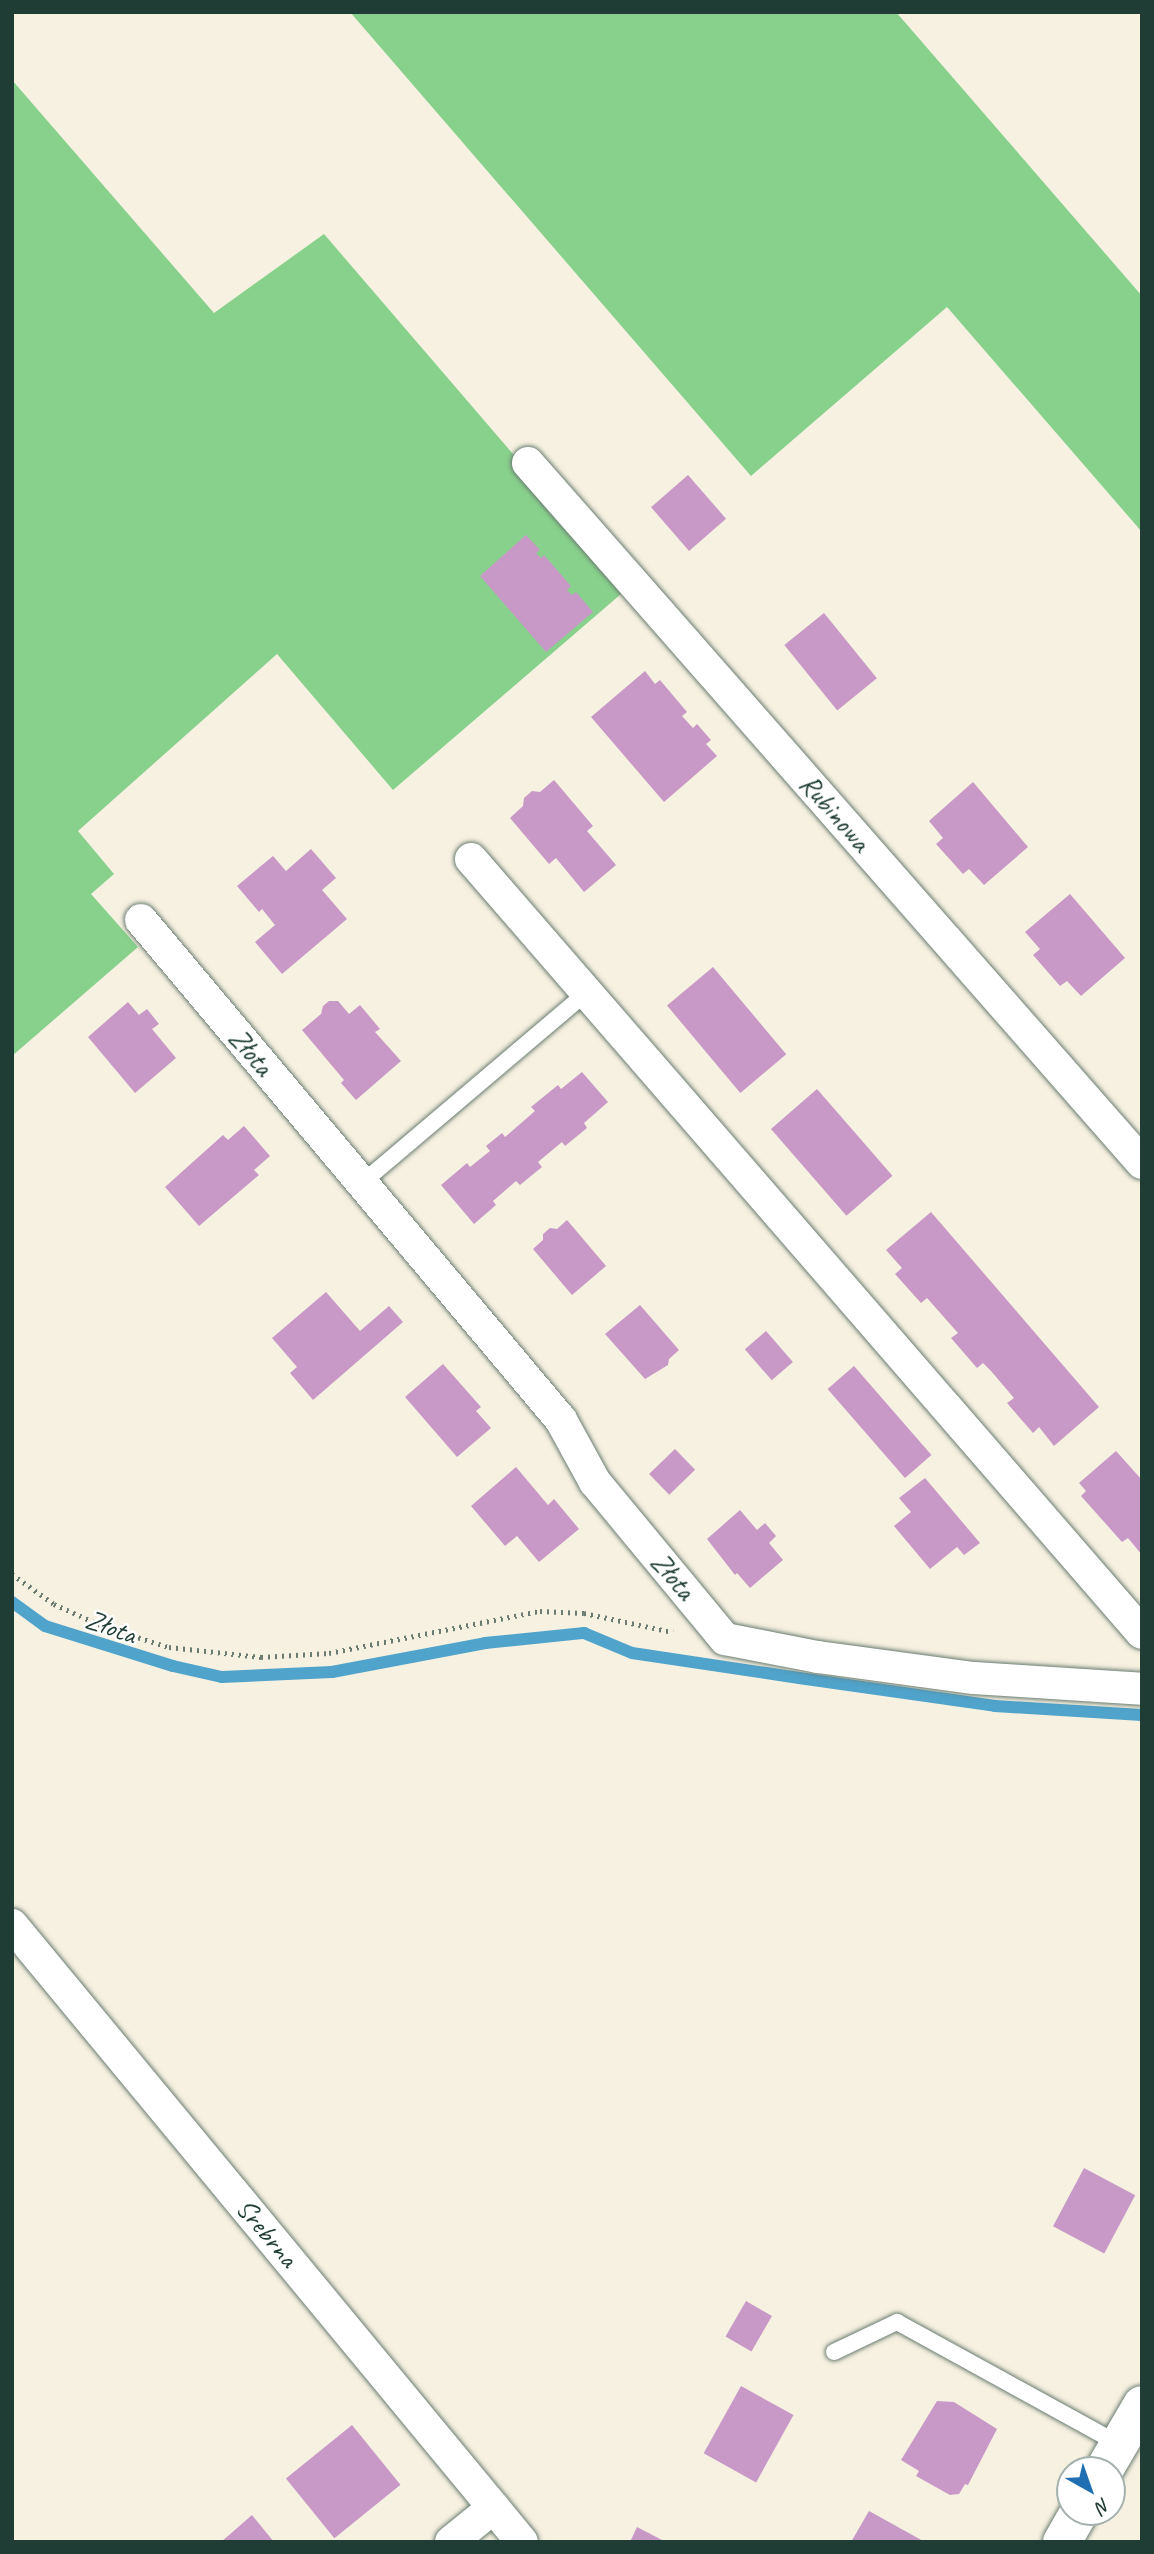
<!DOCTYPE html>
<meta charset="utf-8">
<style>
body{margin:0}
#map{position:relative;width:1154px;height:2554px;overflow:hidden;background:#f6f1e1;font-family:Caveat,sans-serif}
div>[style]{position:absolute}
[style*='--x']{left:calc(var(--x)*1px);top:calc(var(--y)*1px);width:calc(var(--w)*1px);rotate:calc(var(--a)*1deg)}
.green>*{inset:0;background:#88d18c}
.stream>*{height:12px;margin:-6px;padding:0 6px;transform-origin:6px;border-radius:6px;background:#50a3cb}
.building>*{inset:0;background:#c899c7;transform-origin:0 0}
.path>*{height:4.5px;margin-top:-2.25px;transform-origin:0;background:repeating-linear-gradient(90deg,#6a7c71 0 2px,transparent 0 7px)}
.roads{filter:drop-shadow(0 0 2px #6a7c71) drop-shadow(0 0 2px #6a7c71)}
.service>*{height:16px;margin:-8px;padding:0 8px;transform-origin:8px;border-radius:8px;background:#fff}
.minor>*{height:32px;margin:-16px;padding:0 16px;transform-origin:16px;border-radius:16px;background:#fff}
.tertiary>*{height:38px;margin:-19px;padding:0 19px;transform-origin:19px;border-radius:19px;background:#fff}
span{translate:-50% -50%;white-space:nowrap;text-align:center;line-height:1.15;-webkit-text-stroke:5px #fff;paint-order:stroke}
.street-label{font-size:28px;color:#1f3d34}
.frame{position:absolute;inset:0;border:14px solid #1f3d34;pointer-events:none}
.north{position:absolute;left:1056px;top:2456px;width:70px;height:70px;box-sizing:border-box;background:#fff;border:2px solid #a5b1ae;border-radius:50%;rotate:140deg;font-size:19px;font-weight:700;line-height:28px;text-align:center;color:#1f3d34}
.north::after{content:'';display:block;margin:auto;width:24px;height:32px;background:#1f6fb2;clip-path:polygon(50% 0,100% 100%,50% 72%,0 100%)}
</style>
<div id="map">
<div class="green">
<div style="clip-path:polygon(350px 12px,896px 12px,1142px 296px,1142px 532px,947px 307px,751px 476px)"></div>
<div style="clip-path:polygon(12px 80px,214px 313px,324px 234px,628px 588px,393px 790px,277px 654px,78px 831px,114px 874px,91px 894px,138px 947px,12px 1056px)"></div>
</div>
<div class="stream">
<div style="--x:12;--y:1602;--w:41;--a:36"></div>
<div style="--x:45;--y:1626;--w:134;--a:17.4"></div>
<div style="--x:173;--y:1666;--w:50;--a:12.7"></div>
<div style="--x:222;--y:1677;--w:110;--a:-2.6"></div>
<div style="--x:332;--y:1672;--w:156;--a:-10.7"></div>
<div style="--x:485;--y:1643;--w:100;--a:-5.8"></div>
<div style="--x:584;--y:1633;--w:52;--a:22.6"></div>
<div style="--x:632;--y:1653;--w:169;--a:8.5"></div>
<div style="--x:799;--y:1678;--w:198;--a:8.1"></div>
<div style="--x:995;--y:1706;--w:147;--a:3.5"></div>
</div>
<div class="building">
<div style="left:688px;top:475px;width:58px;height:49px;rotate:49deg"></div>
<div style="clip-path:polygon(526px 535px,540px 550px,536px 553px,541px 558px,544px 555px,571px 586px,567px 590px,572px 595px,576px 592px,593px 612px,546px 652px,480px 576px)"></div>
<div style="left:824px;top:613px;width:84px;height:51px;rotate:51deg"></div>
<div style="clip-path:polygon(645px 671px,655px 684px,660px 680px,687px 712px,682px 716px,693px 728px,697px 724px,711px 740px,706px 744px,717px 756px,664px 802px,591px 717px)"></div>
<div style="clip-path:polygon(554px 780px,593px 826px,587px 831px,616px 865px,584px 892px,556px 858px,549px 864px,510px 818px,523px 806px,524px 798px,532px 791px,540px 792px)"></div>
<div style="clip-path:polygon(973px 782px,1028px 847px,984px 885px,969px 869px,963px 874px,936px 844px,943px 838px,929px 821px)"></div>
<div style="clip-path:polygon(311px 849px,336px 878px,322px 890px,347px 919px,282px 974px,255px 942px,275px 925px,262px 909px,259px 912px,237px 886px,273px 856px,286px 871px)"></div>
<div style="clip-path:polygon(1070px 894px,1125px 958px,1081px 996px,1067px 981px,1060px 986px,1033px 955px,1040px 949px,1025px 932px)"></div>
<div style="left:713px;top:967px;width:114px;height:60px;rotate:50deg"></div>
<div style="clip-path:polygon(329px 1001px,338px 1001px,349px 1014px,360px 1005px,380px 1029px,375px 1032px,401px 1061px,356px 1100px,341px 1083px,344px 1080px,302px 1030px,321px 1014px,323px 1006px)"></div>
<div style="clip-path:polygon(128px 1002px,139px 1015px,147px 1009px,159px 1024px,152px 1029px,176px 1058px,135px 1093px,88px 1037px)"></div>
<div style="clip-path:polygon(582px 1072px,608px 1102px,584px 1123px,587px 1128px,565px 1146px,562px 1142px,538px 1162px,542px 1167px,520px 1185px,516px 1181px,493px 1201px,496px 1205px,474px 1224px,441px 1185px,467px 1163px,470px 1167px,490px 1151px,486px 1146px,502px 1133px,505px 1137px,535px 1111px,531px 1107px,558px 1085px,561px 1089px)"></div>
<div style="left:817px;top:1089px;width:115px;height:61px;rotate:49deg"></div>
<div style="clip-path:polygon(244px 1126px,270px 1156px,254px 1170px,259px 1175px,199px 1226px,165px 1187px,223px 1135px,228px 1140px)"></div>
<div style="clip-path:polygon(931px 1212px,1099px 1407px,1054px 1446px,1039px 1427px,1033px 1433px,1007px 1403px,1014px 1398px,991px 1371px,983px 1363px,977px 1368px,951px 1338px,958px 1333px,950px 1324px,927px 1298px,921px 1303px,895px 1274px,902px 1268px,886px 1250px)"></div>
<div style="clip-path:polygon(567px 1220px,606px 1266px,572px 1295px,533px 1249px,543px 1240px,543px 1234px,550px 1228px,557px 1229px)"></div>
<div style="clip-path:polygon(326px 1292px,360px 1331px,389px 1306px,403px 1322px,313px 1400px,290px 1373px,297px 1367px,272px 1338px)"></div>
<div style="clip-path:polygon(640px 1305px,679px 1350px,669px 1359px,668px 1365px,645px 1379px,605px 1334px)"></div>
<div style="left:766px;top:1331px;width:41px;height:28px;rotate:49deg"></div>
<div style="clip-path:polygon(443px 1364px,481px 1407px,476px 1411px,491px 1428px,457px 1457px,405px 1397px)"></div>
<div style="left:854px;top:1366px;width:118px;height:35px;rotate:49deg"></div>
<div style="left:675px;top:1449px;width:29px;height:36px;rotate:46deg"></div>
<div style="clip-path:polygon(1116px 1451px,1142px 1480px,1142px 1555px,1128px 1538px,1122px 1542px,1081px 1496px,1086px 1491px,1079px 1483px)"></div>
<div style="clip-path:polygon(516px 1467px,548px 1505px,554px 1499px,579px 1529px,539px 1562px,517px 1536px,505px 1546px,471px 1506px)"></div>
<div style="clip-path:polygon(925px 1478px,980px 1543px,964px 1555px,957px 1547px,930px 1569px,894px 1526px,911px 1512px,899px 1498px)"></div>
<div style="clip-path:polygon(740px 1510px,757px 1530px,765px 1523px,776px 1536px,769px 1543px,783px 1560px,750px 1588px,737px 1573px,735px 1575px,707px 1539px)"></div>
<div style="left:1084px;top:2168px;width:58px;height:66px;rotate:28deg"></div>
<div style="left:746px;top:2301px;width:30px;height:41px;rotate:30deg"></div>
<div style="left:741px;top:2386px;width:60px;height:77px;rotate:29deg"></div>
<div style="clip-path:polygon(937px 2401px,954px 2402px,997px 2429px,968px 2485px,965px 2484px,959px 2494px,950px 2495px,916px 2476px,919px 2471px,901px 2460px)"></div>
<div style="left:352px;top:2425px;width:77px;height:85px;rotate:51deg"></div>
<div style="clip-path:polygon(869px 2511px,925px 2542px,851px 2542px)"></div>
<div style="clip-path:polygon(252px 2515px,274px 2542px,221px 2542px)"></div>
<div style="clip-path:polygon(637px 2527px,666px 2542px,630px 2542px)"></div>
</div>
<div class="path">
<div style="--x:12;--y:1574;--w:52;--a:35.5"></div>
<div style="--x:54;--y:1604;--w:56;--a:24.3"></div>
<div style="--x:105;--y:1627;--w:67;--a:17.4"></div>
<div style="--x:169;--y:1647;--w:93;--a:6.2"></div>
<div style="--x:261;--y:1657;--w:68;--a:-3.4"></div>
<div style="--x:329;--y:1653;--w:215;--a:-11.3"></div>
<div style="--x:540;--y:1611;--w:44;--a:2.6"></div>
<div style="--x:584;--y:1613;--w:91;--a:12.1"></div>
</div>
<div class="roads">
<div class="service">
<div style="--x:362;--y:1183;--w:294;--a:-40.3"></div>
<div style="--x:834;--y:2352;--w:70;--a:-25.5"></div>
<div style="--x:897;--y:2322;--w:253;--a:28.8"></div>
</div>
<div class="minor">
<div style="--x:528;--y:463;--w:931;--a:48.74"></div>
<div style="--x:471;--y:859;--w:1024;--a:49.08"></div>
<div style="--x:141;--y:920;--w:653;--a:49.97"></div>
<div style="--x:561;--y:1420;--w:71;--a:61.3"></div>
<div style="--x:595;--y:1482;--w:204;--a:50.4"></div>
<div style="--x:725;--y:1639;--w:95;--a:11"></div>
<div style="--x:818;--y:1657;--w:157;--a:7.7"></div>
<div style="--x:974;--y:1678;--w:168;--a:3.7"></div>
<div style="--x:12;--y:1925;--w:800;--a:50.42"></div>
<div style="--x:451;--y:2542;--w:55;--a:-39.1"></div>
</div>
<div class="tertiary">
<div style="--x:1104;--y:2470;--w:75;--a:-59.7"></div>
<div style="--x:1062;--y:2542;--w:34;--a:-60"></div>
</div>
</div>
<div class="street-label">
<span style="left:835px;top:813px;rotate:49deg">Rubinowa</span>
<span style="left:251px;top:1052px;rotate:50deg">Złota</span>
<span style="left:673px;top:1576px;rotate:50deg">Złota</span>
<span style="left:111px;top:1627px;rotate:20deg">Złota</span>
<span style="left:267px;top:2233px;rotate:50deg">Srebrna</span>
</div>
<div class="frame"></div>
<div class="north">N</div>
</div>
